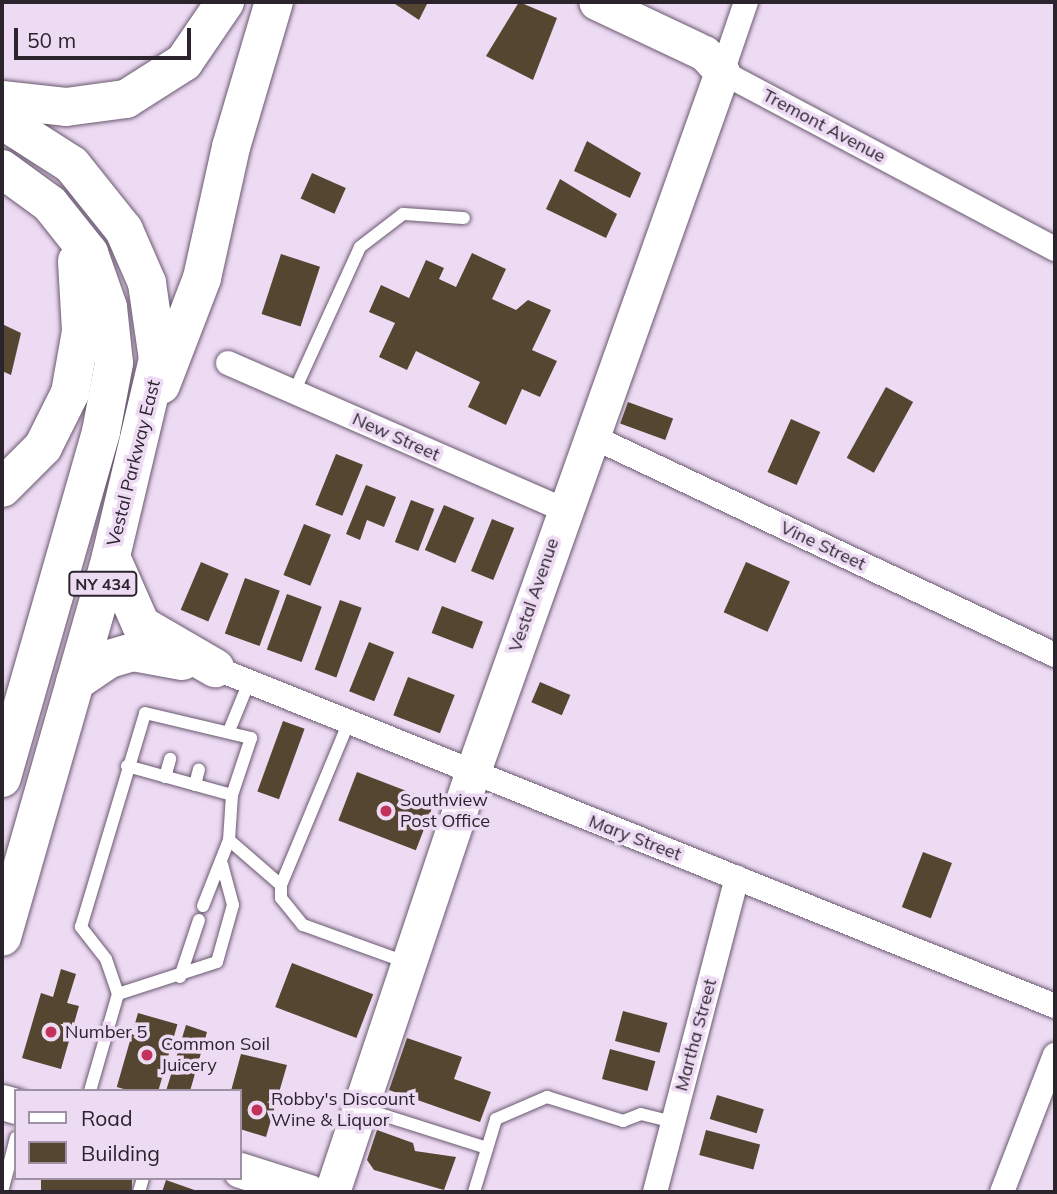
<!DOCTYPE html>
<style>
body{margin:0}
#map{position:relative;width:1057px;height:1194px;overflow:hidden;background:#eddaf3;font-family:Mulish,sans-serif}
div>[style]{position:absolute}
[style*='--x']{left:calc(var(--x)*1px);top:calc(var(--y)*1px);width:calc(var(--w)*1px);rotate:calc(var(--a)*1deg)}
.building>*{inset:0;background:#544630;transform-origin:0 0}
.roads{filter:drop-shadow(0 0 2px #69596f) drop-shadow(0 0 2px #69596f)}
.lane>*{height:12px;margin:-6px;padding:0 6px;transform-origin:6px;border-radius:6px;background:#fff}
.street>*{height:24px;margin:-12px;padding:0 12px;transform-origin:12px;border-radius:12px;background:#fff}
.secondary>*{height:35px;margin:-17.5px;padding:0 17.5px;transform-origin:17.5px;border-radius:17.5px;background:#fff}
.primary>*{height:38px;margin:-19px;padding:0 19px;transform-origin:19px;border-radius:19px;background:#fff}
.dots>*{width:19px;height:19px;translate:-50% -50%;box-sizing:border-box;border:4px solid #eddaf3;border-radius:50%}
span{translate:-50% -50%;white-space:nowrap;text-align:center;line-height:1.15;-webkit-text-stroke:7px #eddaf3;paint-order:stroke}
.shield-label span{padding:2px 5px;background:#eddaf3;border:2px solid;border-radius:5px;-webkit-text-stroke-width:0}
.shield-label{font-size:16px;color:#2b242d;font-weight:700}
.street-label{font-size:18px;color:#2b242d}
.poi-label{font-size:18px;color:#2b242d}
.left{translate:0 -50%;text-align:left}
.frame{position:absolute;inset:0;border:4px solid #2b242d;pointer-events:none}
.legend{position:absolute;left:14px;top:1089px;width:228px;height:91px;box-sizing:border-box;background:#eddaf3;border:2px solid #9f91a4;margin:0;padding:9px 12px;list-style:none;font-size:21px;color:#2b242d}
.legend li{display:flex;align-items:center;gap:14px;height:35px}
.legend b{width:35px;border:2px solid #9f91a4}
.scale{position:absolute;left:14px;top:28px;width:177px;height:32px;box-sizing:border-box;border:4px solid #2b242d;border-top:0;padding-left:9px;font-size:21px;line-height:24px;white-space:nowrap;color:#2b242d;-webkit-text-stroke:5px #eddaf3;paint-order:stroke}
</style>
<div id="map">
<div class="building">
<div style="clip-path:polygon(392px 2px,428px 2px,419px 20px)"></div>
<div style="clip-path:polygon(519px 2px,557px 18px,533px 80px,486px 56px)"></div>
<div style="clip-path:polygon(587px 141px,641px 173px,630px 198px,574px 171px)"></div>
<div style="left:312px;top:173px;width:37px;height:28px;rotate:24deg"></div>
<div style="clip-path:polygon(560px 179px,617px 214px,606px 238px,546px 209px)"></div>
<div style="clip-path:polygon(472px 253px,506px 269px,492px 299px,516px 310px,528px 300px,551px 310px,532px 350px,557px 361px,540px 397px,522px 389px,506px 425px,468px 407px,480px 382px,416px 351px,407px 370px,379px 357px,395px 323px,369px 312px,381px 285px,409px 298px,426px 260px,444px 268px,439px 279px,456px 287px)"></div>
<div style="left:281px;top:254px;width:41px;height:63px;rotate:18deg"></div>
<div style="clip-path:polygon(2px 324px,21px 333px,11px 375px,2px 371px)"></div>
<div style="left:886px;top:387px;width:31px;height:81px;rotate:29deg"></div>
<div style="left:628px;top:402px;width:48px;height:23px;rotate:20deg"></div>
<div style="left:791px;top:419px;width:32px;height:58px;rotate:24deg"></div>
<div style="left:336px;top:454px;width:29px;height:55px;rotate:22deg"></div>
<div style="clip-path:polygon(366px 485px,396px 497px,384px 527px,367px 520px,360px 540px,346px 534px)"></div>
<div style="left:411px;top:500px;width:25px;height:45px;rotate:21deg"></div>
<div style="left:444px;top:505px;width:33px;height:49px;rotate:23deg"></div>
<div style="left:492px;top:519px;width:24px;height:56px;rotate:22deg"></div>
<div style="left:304px;top:524px;width:29px;height:55px;rotate:22deg"></div>
<div style="left:201px;top:562px;width:30px;height:52px;rotate:23deg"></div>
<div style="left:746px;top:562px;width:48px;height:55px;rotate:24deg"></div>
<div style="left:245px;top:578px;width:37px;height:59px;rotate:20deg"></div>
<div style="left:287px;top:594px;width:37px;height:59px;rotate:20deg"></div>
<div style="left:340px;top:600px;width:23px;height:74px;rotate:20deg"></div>
<div style="left:442px;top:606px;width:44px;height:29px;rotate:21deg"></div>
<div style="left:369px;top:642px;width:27px;height:53px;rotate:22deg"></div>
<div style="left:408px;top:677px;width:50px;height:41px;rotate:21deg"></div>
<div style="left:540px;top:682px;width:33px;height:22px;rotate:23deg"></div>
<div style="left:283px;top:721px;width:23px;height:75px;rotate:20deg"></div>
<div style="left:357px;top:772px;width:83px;height:52px;rotate:21deg"></div>
<div style="left:923px;top:852px;width:31px;height:59px;rotate:21deg"></div>
<div style="left:292px;top:963px;width:87px;height:47px;rotate:21deg"></div>
<div style="clip-path:polygon(61px 969px,76px 974px,67px 1003px,79px 1006px,61px 1069px,22px 1058px,41px 993px,53px 997px)"></div>
<div style="left:623px;top:1011px;width:46px;height:31px;rotate:15deg"></div>
<div style="left:138px;top:1013px;width:41px;height:77px;rotate:16deg"></div>
<div style="clip-path:polygon(186px 1025px,207px 1032px,190px 1091px,166px 1091px)"></div>
<div style="clip-path:polygon(407px 1038px,462px 1057px,454px 1079px,491px 1092px,480px 1122px,389px 1090px)"></div>
<div style="left:610px;top:1049px;width:47px;height:31px;rotate:15deg"></div>
<div style="clip-path:polygon(241px 1054px,287px 1065px,266px 1137px,240px 1129px,240px 1091px,231px 1091px)"></div>
<div style="left:717px;top:1095px;width:49px;height:25px;rotate:17deg"></div>
<div style="clip-path:polygon(377px 1130px,413px 1143px,415px 1151px,456px 1157px,444px 1190px,374px 1170px,367px 1160px)"></div>
<div style="left:706px;top:1130px;width:56px;height:26px;rotate:15deg"></div>
<div style="left:41px;top:1178px;width:91px;height:15px"></div>
<div style="clip-path:polygon(166px 1180px,200px 1192px,162px 1192px)"></div>
</div>
<div class="roads">
<div class="lane">
<div style="--x:294;--y:392;--w:159;--a:-65.5"></div>
<div style="--x:360;--y:247;--w:54;--a:-37.5"></div>
<div style="--x:403;--y:214;--w:61;--a:3.8"></div>
<div style="--x:348;--y:724;--w:174;--a:112.6"></div>
<div style="--x:281;--y:885;--w:13;--a:90"></div>
<div style="--x:281;--y:898;--w:35;--a:51"></div>
<div style="--x:303;--y:925;--w:112;--a:19.9"></div>
<div style="--x:229;--y:731;--w:53;--a:-67.8"></div>
<div style="--x:127;--y:766;--w:109;--a:15.4"></div>
<div style="--x:232;--y:795;--w:45;--a:93.8"></div>
<div style="--x:229;--y:840;--w:71;--a:111.5"></div>
<div style="--x:165;--y:777;--w:19;--a:-74"></div>
<div style="--x:195;--y:785;--w:16;--a:-76"></div>
<div style="--x:229;--y:840;--w:69;--a:40.9"></div>
<div style="--x:180;--y:977;--w:60;--a:-71.6"></div>
<div style="--x:118;--y:994;--w:104;--a:-17.9"></div>
<div style="--x:217;--y:962;--w:59;--a:-74.3"></div>
<div style="--x:233;--y:905;--w:42;--a:-105"></div>
<div style="--x:90;--y:1091;--w:101;--a:-73.9"></div>
<div style="--x:118;--y:994;--w:37;--a:-109"></div>
<div style="--x:106;--y:959;--w:41;--a:-128"></div>
<div style="--x:81;--y:927;--w:223;--a:-73.3"></div>
<div style="--x:145;--y:713;--w:109;--a:13.3"></div>
<div style="--x:251;--y:738;--w:60;--a:108.4"></div>
<div style="--x:364;--y:1109;--w:129;--a:17.6"></div>
<div style="--x:2;--y:1192;--w:56;--a:-75.5"></div>
<div style="--x:139;--y:1192;--w:15;--a:-74"></div>
<div style="--x:474;--y:1192;--w:76;--a:-73.2"></div>
<div style="--x:496;--y:1119;--w:56;--a:-23.3"></div>
<div style="--x:547;--y:1097;--w:80;--a:17.5"></div>
<div style="--x:623;--y:1121;--w:19;--a:-21"></div>
<div style="--x:641;--y:1114;--w:34;--a:14"></div>
</div>
<div class="street">
<div style="--x:746;--y:2;--w:74;--a:108.9"></div>
<div style="--x:722;--y:72;--w:377;--a:28"></div>
<div style="--x:228;--y:363;--w:367;--a:23.6"></div>
<div style="--x:591;--y:436;--w:513;--a:25.27"></div>
<div style="--x:215;--y:668;--w:905;--a:21.92"></div>
<div style="--x:655;--y:1192;--w:325;--a:-75.4"></div>
<div style="--x:1002;--y:1192;--w:147;--a:-68.9"></div>
</div>
<div class="secondary">
<div style="--x:2;--y:1102;--w:15;--a:16"></div>
<div style="--x:240;--y:1170;--w:72;--a:17.7"></div>
<div style="--x:332;--y:1192;--w:441;--a:-71.5"></div>
<div style="--x:472;--y:774;--w:745;--a:-70.4"></div>
<div style="--x:722;--y:72;--w:26;--a:-133"></div>
<div style="--x:704;--y:53;--w:119;--a:-154.7"></div>
</div>
<div class="primary">
<div style="--x:2;--y:100;--w:64;--a:6.2"></div>
<div style="--x:66;--y:107;--w:61;--a:-7.6"></div>
<div style="--x:126;--y:99;--w:69;--a:-32.5"></div>
<div style="--x:184;--y:62;--w:73;--a:-55.7"></div>
<div style="--x:2;--y:120;--w:83;--a:32.7"></div>
<div style="--x:72;--y:165;--w:83;--a:51.3"></div>
<div style="--x:124;--y:230;--w:58;--a:66.5"></div>
<div style="--x:147;--y:283;--w:77;--a:81.8"></div>
<div style="--x:158;--y:359;--w:204;--a:103.4"></div>
<div style="--x:111;--y:557;--w:395;--a:106"></div>
<div style="--x:2;--y:169;--w:59;--a:36.1"></div>
<div style="--x:50;--y:204;--w:63;--a:51.5"></div>
<div style="--x:89;--y:253;--w:57;--a:70.6"></div>
<div style="--x:108;--y:307;--w:56;--a:83.9"></div>
<div style="--x:114;--y:363;--w:70;--a:100.7"></div>
<div style="--x:101;--y:432;--w:360;--a:106"></div>
<div style="--x:161;--y:385;--w:115;--a:-69"></div>
<div style="--x:202;--y:278;--w:134;--a:-77.5"></div>
<div style="--x:231;--y:147;--w:151;--a:-73.5"></div>
<div style="--x:2;--y:488;--w:58;--a:-45"></div>
<div style="--x:43;--y:447;--w:60;--a:-63.4"></div>
<div style="--x:70;--y:393;--w:63;--a:-79.9"></div>
<div style="--x:81;--y:331;--w:70;--a:-93.3"></div>
<div style="--x:111;--y:557;--w:74;--a:66.2"></div>
<div style="--x:141;--y:625;--w:86;--a:30.2"></div>
<div style="--x:75;--y:682;--w:41;--a:-34.1"></div>
<div style="--x:109;--y:659;--w:25;--a:-16"></div>
<div style="--x:133;--y:652;--w:50;--a:10.4"></div>
</div>
</div>
<div class="dots">
<div style="left:386px;top:811px;background:#c2325a"></div>
<div style="left:51px;top:1032px;background:#c2325a"></div>
<div style="left:147px;top:1055px;background:#c2325a"></div>
<div style="left:257px;top:1110px;background:#c2325a"></div>
</div>
<div class="shield-label">
<span style="left:103px;top:584px">NY 434</span>
</div>
<div class="street-label">
<span style="left:824px;top:126px;rotate:28deg">Tremont Avenue</span>
<span style="left:396px;top:437px;rotate:24deg">New Street</span>
<span style="left:134px;top:463px;rotate:-76deg">Vestal Parkway East</span>
<span style="left:823px;top:546px;rotate:25deg">Vine Street</span>
<span style="left:534px;top:595px;rotate:-71deg">Vestal Avenue</span>
<span style="left:635px;top:838px;rotate:21deg">Mary Street</span>
<span style="left:696px;top:1035px;rotate:-75deg">Martha Street</span>
</div>
<div class="poi-label">
<span class="left" style="left:400px;top:811px">Southview<br>Post Office</span>
<span class="left" style="left:65px;top:1032px">Number 5</span>
<span class="left" style="left:161px;top:1055px">Common Soil<br>Juicery</span>
<span class="left" style="left:271px;top:1110px">Robby's Discount<br>Wine &amp; Liquor</span>
</div>
<div class="frame"></div>
<ul class="legend">
<li><b style="height:9px;background:#fff"></b>Road</li>
<li><b style="height:19px;background:#544630"></b>Building</li>
</ul>
<div class="scale">50 m</div>
</div>
